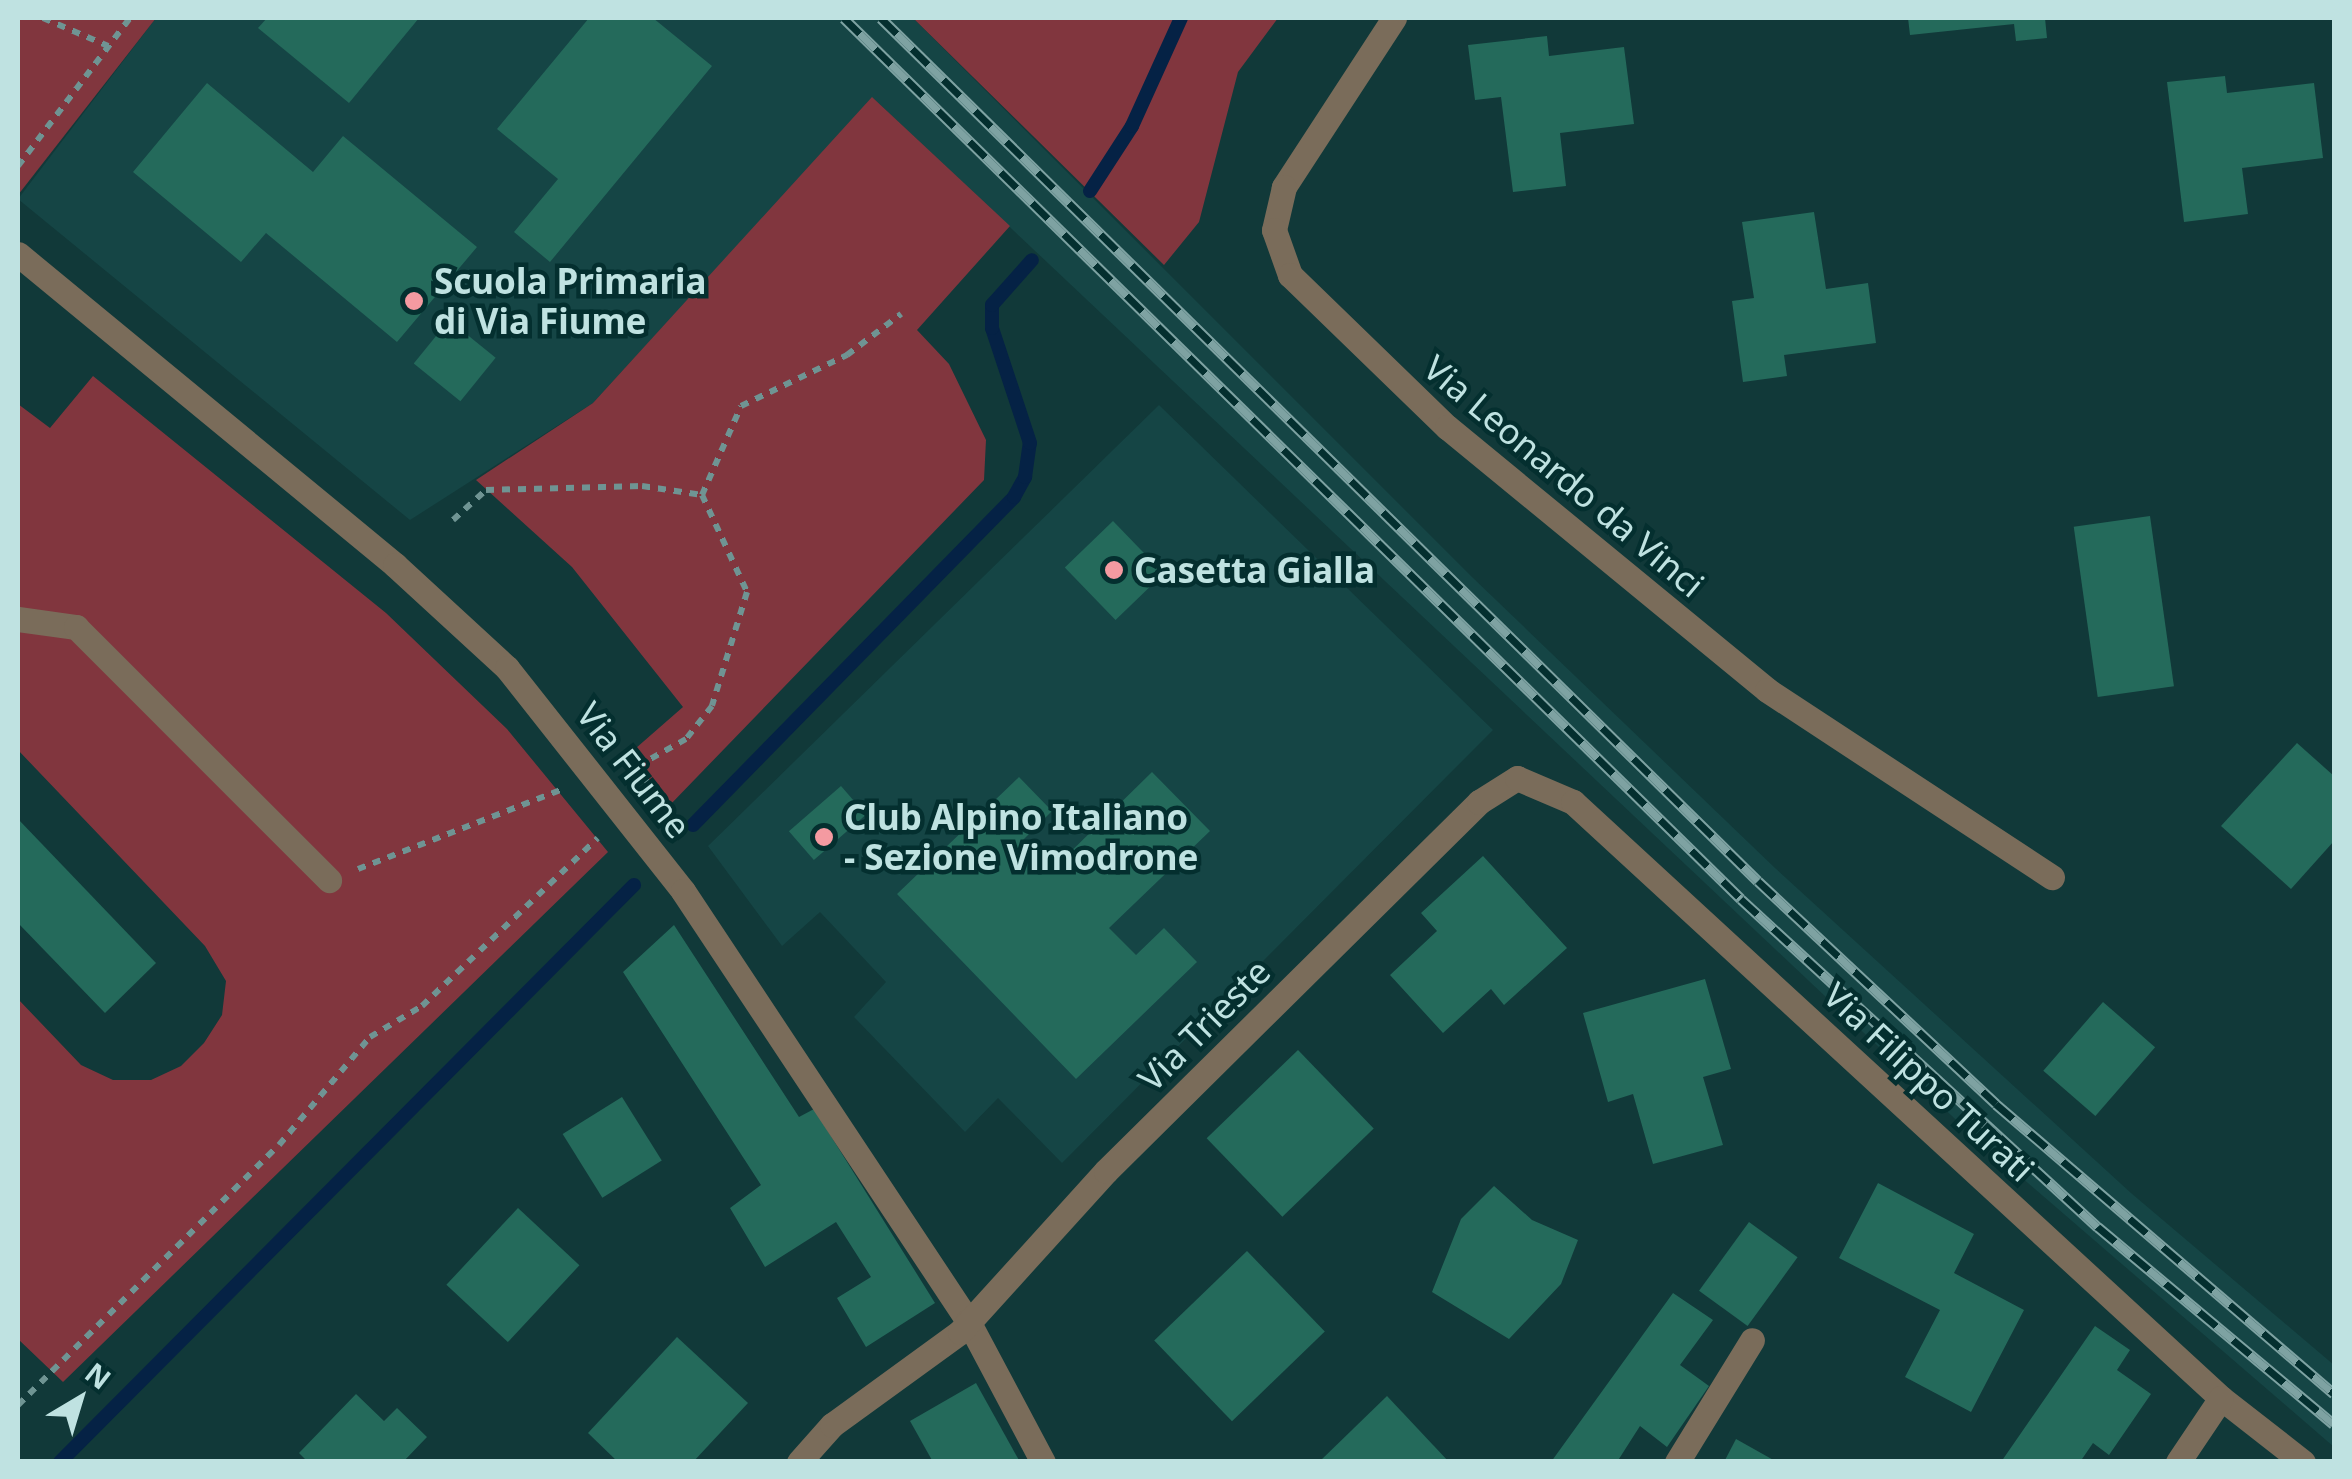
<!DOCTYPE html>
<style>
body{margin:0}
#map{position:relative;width:2352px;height:1479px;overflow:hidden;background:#113939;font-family:"Noto Sans",sans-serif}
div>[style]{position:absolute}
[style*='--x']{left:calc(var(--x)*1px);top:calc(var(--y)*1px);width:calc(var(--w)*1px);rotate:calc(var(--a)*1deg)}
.built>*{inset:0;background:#154545}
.green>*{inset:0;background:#81363e}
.stream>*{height:14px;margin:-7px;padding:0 7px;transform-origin:7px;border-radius:7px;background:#052245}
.building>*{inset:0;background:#246a5b;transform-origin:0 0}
.path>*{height:6px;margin-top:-3px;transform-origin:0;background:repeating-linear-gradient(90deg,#6f9493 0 8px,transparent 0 16px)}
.minor>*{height:25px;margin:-12.5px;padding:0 12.5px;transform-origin:12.5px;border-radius:12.5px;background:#7a6c5a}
.rail>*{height:11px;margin-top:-5.5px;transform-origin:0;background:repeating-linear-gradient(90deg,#042f2f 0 22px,#7ea2a2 0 44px);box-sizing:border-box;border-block:2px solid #7ea2a2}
.dots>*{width:28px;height:28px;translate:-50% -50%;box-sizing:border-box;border:5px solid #042f2f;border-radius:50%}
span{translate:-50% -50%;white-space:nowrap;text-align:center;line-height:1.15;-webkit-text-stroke:9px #042f2f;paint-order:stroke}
.poi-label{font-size:35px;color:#bfe2e1;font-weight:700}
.left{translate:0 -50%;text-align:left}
.street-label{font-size:35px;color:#bfe2e1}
.frame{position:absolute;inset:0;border:20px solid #bfe2e1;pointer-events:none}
.north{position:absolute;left:30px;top:1349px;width:100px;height:100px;-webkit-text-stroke:8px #042f2f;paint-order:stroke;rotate:38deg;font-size:28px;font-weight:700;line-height:40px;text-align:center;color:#bfe2e1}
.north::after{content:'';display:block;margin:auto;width:35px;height:45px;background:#bfe2e1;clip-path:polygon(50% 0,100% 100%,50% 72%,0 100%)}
</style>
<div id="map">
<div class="built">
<div style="clip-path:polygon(156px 18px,913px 18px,1472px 577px,1775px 868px,2131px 1193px,2334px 1365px,2334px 1447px,1970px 1133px,873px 98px,593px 403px,410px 520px,18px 199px)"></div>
<div style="clip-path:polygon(1159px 405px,1493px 730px,1062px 1163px,998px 1098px,965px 1132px,854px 1017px,886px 982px,820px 912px,782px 946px,708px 846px)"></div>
</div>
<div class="green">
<div style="clip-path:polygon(18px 18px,156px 18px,18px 195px)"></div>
<div style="clip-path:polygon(913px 18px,1278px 18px,1238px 72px,1199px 222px,1164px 265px)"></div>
<div style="clip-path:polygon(872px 97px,1010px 226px,917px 330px,949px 364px,986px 440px,984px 480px,669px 806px,628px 755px,683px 707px,572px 567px,476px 480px,593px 403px)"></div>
<div style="clip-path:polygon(93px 376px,386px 613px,507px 729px,608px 852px,63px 1382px,18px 1339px,18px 999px,81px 1065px,113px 1080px,151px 1080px,181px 1066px,204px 1043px,222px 1015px,226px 981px,205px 946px,18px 750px,18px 404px,50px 428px)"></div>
</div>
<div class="stream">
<div style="--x:1090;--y:191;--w:77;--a:-57.1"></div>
<div style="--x:1132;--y:126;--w:119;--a:-65.6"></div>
<div style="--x:693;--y:825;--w:459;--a:-45.6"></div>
<div style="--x:1014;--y:497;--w:23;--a:-61"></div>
<div style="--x:1025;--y:477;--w:34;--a:-82"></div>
<div style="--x:1030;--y:443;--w:121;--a:-108.3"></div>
<div style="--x:992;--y:328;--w:23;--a:-90"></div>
<div style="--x:992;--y:305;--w:60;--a:-48.4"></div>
<div style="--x:60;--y:1462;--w:814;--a:-45.15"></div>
</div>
<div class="building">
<div style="clip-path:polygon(267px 18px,419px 18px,349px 103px,258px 28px)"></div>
<div style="clip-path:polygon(589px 18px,653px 18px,712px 66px,550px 262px,514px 232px,558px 179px,497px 129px)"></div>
<div style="clip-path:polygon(1908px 18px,2045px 18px,2047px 38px,2016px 41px,2014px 24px,1910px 35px)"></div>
<div style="clip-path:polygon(1547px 36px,1549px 56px,1624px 47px,1634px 124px,1560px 133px,1566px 186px,1513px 192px,1501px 97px,1475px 100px,1468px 45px)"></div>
<div style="clip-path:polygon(2225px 76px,2227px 93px,2314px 83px,2323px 158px,2242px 168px,2248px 214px,2184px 222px,2167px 82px)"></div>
<div style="clip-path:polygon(207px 83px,313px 172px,343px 136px,477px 247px,397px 342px,266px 233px,241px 262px,133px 172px)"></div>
<div style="clip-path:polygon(1814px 212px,1826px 289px,1868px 283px,1876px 343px,1784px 355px,1787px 376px,1743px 382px,1732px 301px,1754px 298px,1742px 222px)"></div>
<div style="left:449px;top:320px;width:60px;height:56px;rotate:39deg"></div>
<div style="left:2150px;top:516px;width:172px;height:77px;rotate:82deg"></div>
<div style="left:1113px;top:521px;width:73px;height:67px;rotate:46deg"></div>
<div style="clip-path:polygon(2297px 743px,2334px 776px,2334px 841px,2291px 889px,2221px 826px)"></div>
<div style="clip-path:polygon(1152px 772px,1210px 831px,1109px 928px,1136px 955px,1164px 928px,1197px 962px,1076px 1079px,897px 894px,1019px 777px,1052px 811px,1023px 840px,1052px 870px)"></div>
<div style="left:841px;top:786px;width:38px;height:69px;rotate:49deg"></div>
<div style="clip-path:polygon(18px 819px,156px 963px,105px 1013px,18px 923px)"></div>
<div style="clip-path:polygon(1483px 856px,1567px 948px,1504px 1005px,1491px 989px,1443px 1033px,1390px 975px,1437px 931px,1421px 913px)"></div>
<div style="clip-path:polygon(674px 925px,799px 1117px,814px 1109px,935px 1303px,866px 1347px,837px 1298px,871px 1277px,836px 1222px,765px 1267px,730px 1208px,761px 1185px,623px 972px)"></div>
<div style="clip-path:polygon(1705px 979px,1731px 1069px,1703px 1077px,1723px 1145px,1653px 1164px,1633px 1094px,1608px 1102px,1583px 1013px)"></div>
<div style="left:2103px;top:1002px;width:69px;height:91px;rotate:41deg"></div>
<div style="left:1298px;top:1050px;width:109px;height:127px;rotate:46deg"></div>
<div style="left:622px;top:1097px;width:75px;height:70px;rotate:58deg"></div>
<div style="clip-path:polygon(1878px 1183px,1974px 1234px,1954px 1273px,2024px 1310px,1971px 1412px,1905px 1377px,1940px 1310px,1839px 1258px)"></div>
<div style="clip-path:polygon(1494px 1186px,1532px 1220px,1578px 1240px,1561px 1284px,1509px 1339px,1432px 1292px,1461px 1219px)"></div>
<div style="left:518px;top:1208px;width:84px;height:105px;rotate:43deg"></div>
<div style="left:1749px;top:1222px;width:60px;height:85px;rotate:36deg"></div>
<div style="left:1247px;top:1251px;width:112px;height:129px;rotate:46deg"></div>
<div style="clip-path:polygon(1673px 1293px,1713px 1320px,1680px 1365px,1709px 1386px,1667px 1447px,1640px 1426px,1617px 1462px,1551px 1462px)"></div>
<div style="clip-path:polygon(2095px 1326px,2130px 1350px,2117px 1370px,2151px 1394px,2109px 1455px,2093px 1443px,2080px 1462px,2001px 1462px)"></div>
<div style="clip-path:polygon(677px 1337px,748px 1403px,693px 1462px,618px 1462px,588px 1433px)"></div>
<div style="clip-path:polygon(976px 1383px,1020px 1462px,933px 1462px,910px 1421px)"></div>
<div style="clip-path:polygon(356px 1394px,384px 1421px,397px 1408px,427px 1437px,403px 1462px,308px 1462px,299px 1453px)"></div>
<div style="clip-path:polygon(1387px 1396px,1449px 1462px,1319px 1462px)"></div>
<div style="clip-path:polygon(1736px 1439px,1777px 1462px,1724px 1462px)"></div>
</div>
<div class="path">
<div style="--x:43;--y:18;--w:71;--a:23.3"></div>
<div style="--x:18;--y:166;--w:186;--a:-52.9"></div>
<div style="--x:702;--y:495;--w:97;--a:-66.3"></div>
<div style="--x:741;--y:406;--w:118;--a:-25.7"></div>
<div style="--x:847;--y:355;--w:68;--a:-37.2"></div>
<div style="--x:453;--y:520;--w:45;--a:-42.3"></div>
<div style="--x:486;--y:490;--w:156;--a:-1.5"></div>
<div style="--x:642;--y:486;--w:61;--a:8.5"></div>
<div style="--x:702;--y:495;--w:107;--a:65.1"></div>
<div style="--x:747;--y:592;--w:119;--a:107.1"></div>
<div style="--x:712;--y:706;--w:42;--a:128.2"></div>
<div style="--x:686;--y:739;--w:57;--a:150.8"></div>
<div style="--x:636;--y:767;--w:59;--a:52.5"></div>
<div style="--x:358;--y:869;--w:218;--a:-21.3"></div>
<div style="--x:18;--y:1405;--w:368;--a:-44.9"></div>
<div style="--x:279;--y:1145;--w:141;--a:-49.9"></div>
<div style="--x:370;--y:1037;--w:61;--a:-30.8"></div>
<div style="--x:422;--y:1006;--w:243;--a:-43.7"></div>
</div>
<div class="minor">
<div style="--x:1394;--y:18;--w:202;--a:123.1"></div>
<div style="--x:1284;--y:187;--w:44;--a:103.1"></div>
<div style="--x:1274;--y:230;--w:48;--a:70.4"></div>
<div style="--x:1290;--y:275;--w:219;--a:44.1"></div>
<div style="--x:1447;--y:427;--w:414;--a:39.4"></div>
<div style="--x:1767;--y:690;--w:341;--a:33.3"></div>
<div style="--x:18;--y:254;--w:489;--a:39.5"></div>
<div style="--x:395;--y:565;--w:152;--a:42.6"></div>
<div style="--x:507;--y:668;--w:284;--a:51.7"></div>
<div style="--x:683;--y:891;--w:516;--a:56.46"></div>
<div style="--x:968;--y:1321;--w:160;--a:62"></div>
<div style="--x:18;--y:619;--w:59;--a:7.9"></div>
<div style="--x:76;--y:627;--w:358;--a:45"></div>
<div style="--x:799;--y:1462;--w:50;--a:-48.3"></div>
<div style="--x:832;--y:1425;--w:158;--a:-36"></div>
<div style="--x:960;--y:1332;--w:217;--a:-47.8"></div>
<div style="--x:1106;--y:1171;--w:525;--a:-44.69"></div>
<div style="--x:1479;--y:802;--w:45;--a:-32.3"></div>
<div style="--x:1517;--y:778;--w:61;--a:23.2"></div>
<div style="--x:1573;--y:802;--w:880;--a:42.61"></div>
<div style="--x:2221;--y:1398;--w:104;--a:38"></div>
<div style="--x:1677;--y:1462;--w:143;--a:-58.4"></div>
<div style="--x:2178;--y:1462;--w:77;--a:-56.1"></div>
</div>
<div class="rail">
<div style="--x:844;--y:18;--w:1257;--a:44.48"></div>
<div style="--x:1741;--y:899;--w:485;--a:42.6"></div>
<div style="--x:2098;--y:1227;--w:307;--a:39.9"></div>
<div style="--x:881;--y:18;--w:1230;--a:44.54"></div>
<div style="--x:1758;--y:881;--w:326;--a:43.1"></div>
<div style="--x:1996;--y:1104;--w:445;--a:40.6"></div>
</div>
<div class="dots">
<div style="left:414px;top:301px;background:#f49aa1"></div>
<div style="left:1114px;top:570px;background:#f49aa1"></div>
<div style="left:824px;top:837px;background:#f49aa1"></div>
</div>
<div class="poi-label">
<span class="left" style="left:434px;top:301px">Scuola Primaria<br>di Via Fiume</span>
<span class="left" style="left:1134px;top:570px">Casetta Gialla</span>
<span class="left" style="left:844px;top:837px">Club Alpino Italiano<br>- Sezione Vimodrone</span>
</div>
<div class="street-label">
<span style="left:1564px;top:476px;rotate:40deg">Via Leonardo da Vinci</span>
<span style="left:634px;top:770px;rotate:52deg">Via Fiume</span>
<span style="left:1204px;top:1025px;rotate:-45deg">Via Trieste</span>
<span style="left:1929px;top:1082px;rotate:43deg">Via Filippo Turati</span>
</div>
<div class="frame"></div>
<div class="north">N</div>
</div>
